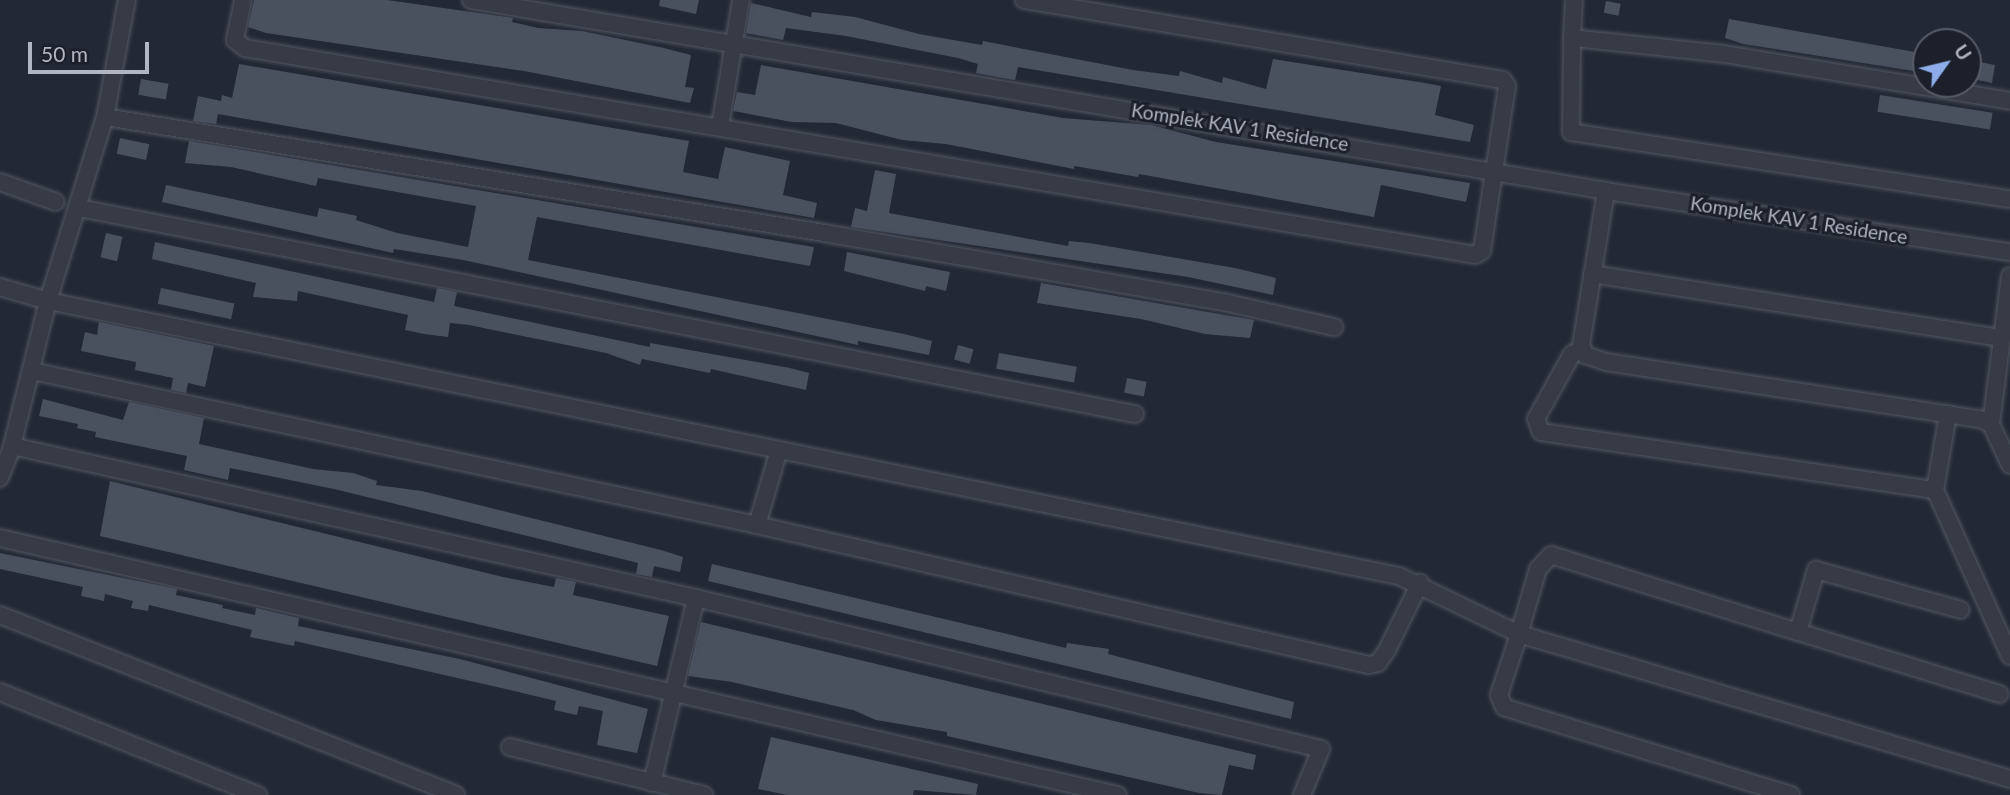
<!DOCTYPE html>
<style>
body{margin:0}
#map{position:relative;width:2010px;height:795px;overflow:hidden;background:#232934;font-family:Lato,sans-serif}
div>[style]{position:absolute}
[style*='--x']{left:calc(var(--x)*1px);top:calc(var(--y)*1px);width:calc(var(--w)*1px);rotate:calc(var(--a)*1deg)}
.building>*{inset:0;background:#49505e;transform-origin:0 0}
.roads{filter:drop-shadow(0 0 2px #535963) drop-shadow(0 0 2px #535963)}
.minor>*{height:16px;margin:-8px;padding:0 8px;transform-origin:8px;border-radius:8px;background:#363b45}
span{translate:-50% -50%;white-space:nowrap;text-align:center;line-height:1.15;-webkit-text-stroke:6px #1b202a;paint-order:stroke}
.street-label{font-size:19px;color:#b0b6c2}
.north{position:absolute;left:1912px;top:28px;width:70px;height:70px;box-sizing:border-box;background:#1b202a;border:2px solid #575c67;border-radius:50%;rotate:56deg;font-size:19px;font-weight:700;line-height:28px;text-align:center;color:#b0b6c2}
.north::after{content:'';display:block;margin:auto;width:24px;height:32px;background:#8eacea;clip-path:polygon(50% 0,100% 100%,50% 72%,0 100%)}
.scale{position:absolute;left:28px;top:42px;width:121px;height:32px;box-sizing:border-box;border:4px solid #b0b6c2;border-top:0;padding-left:9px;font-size:21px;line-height:24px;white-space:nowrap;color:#b0b6c2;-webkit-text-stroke:5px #1b202a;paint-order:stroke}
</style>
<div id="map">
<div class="building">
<div style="clip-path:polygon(254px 0,387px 0,513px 18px,512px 22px,538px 28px,582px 31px,664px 48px,691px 55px,685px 87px,694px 88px,690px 103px,524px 71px,266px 33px,248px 27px)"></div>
<div style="clip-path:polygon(660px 0,699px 0,696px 14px,659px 6px)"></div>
<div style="left:1606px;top:1px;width:15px;height:12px;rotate:11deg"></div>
<div style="clip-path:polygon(751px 3px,811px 17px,812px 12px,855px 17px,919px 34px,982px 45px,983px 41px,1133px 70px,1179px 76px,1180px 71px,1222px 83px,1223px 77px,1266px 89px,1273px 59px,1425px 83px,1441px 86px,1435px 115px,1474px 125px,1470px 142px,1018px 67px,1015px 80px,997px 77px,976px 73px,978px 64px,958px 58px,846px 36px,786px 28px,783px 40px,746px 33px)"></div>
<div style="clip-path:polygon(1729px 19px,1926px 54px,1926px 73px,1743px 44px,1725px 38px)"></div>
<div style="clip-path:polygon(1968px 60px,1995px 65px,1992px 83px,1968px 78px)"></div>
<div style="clip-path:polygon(239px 64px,689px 141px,683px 172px,718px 179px,725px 147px,790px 161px,783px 195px,817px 203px,814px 218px,218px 114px,216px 124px,193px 121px,198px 96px,221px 101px,222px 95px,232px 98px)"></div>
<div style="clip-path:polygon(761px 65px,1063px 118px,1151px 125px,1216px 142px,1470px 183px,1466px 202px,1381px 185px,1374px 217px,1139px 174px,1138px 177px,1074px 166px,1074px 169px,946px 144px,902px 140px,836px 123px,792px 122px,733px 111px,737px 92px,755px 95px)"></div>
<div style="left:141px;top:79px;width:28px;height:16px;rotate:10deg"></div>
<div style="left:1880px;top:95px;width:114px;height:17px;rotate:9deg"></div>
<div style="left:120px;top:138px;width:30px;height:16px;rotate:12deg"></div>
<div style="clip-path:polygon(189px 141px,814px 247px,810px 266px,537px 217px,528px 260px,904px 334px,932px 341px,929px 355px,858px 341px,858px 345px,463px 260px,394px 249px,393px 253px,162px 202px,166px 185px,317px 217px,319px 208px,357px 216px,356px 220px,397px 233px,468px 247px,476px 206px,318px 178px,316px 186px,231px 167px,185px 163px)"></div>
<div style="clip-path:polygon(875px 170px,896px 174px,889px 213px,1068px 246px,1069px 241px,1089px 243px,1235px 268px,1276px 278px,1273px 295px,1188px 277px,851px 227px,855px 208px,867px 211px)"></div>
<div style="left:106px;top:233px;width:17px;height:25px;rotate:13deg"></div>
<div style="clip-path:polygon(155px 242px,434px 302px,437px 288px,457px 292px,454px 306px,650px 347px,650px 343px,790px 368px,809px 373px,806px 390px,711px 369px,710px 373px,642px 359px,640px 365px,606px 353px,469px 325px,450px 323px,448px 337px,424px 334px,405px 330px,408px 315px,298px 291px,297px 301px,253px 297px,256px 283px,152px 259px)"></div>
<div style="clip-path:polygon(847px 252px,950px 272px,946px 291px,926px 286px,925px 291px,844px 271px)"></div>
<div style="clip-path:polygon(1041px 283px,1254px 320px,1250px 338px,1205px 334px,1141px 319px,1037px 303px)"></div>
<div style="left:161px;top:288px;width:75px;height:16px;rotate:12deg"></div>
<div style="clip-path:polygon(99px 322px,214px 346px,205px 387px,188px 383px,186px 393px,171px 390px,173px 378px,135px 370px,136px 362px,81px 351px,85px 332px,97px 335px)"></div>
<div style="left:958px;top:345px;width:16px;height:15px;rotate:15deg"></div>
<div style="left:999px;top:353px;width:79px;height:16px;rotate:10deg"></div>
<div style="left:1127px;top:378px;width:20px;height:15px;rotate:11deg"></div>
<div style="clip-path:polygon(43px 399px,123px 420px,129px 402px,204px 418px,199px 444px,313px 469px,353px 473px,377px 481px,376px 485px,422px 491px,661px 550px,683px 557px,680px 572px,654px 566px,652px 577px,636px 574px,638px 563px,618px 558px,334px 489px,230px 468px,228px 480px,184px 470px,187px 456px,95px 437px,96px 432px,77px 428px,78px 424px,39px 416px)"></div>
<div style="clip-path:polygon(110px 481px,503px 577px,554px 587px,556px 578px,576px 582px,573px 595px,669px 616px,657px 666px,100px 536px)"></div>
<div style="clip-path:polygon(0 553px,177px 589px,176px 595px,223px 605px,222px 608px,255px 615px,256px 608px,299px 618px,298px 626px,460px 659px,648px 709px,637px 753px,597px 745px,603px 711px,579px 706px,577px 715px,554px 710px,556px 701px,510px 690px,295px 641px,294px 646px,250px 637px,252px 630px,149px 605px,148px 611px,131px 608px,133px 601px,105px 594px,104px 601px,81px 596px,83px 587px,0 569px)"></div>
<div style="clip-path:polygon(712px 564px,1066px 648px,1067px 643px,1109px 649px,1108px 654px,1294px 702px,1291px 719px,708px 581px)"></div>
<div style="clip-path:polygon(701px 622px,1256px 755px,1253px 770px,1229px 765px,1222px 795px,1199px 793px,947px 736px,947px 732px,876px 720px,853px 710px,732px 682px,688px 676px)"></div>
<div style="clip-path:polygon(771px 737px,978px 784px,976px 795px,914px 790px,913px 795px,787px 795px,758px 789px)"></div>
</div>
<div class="roads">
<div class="minor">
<div style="--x:243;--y:0;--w:41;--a:101.3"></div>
<div style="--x:235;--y:40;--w:13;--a:39"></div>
<div style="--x:245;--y:48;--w:1247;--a:9.55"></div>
<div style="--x:1475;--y:255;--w:8;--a:-30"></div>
<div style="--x:1482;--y:251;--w:167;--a:-81.4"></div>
<div style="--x:1507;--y:86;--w:7;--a:-124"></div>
<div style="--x:1503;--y:80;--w:486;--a:-170.5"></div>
<div style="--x:471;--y:0;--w:1151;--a:9.55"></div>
<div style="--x:1606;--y:191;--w:409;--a:8.6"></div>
<div style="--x:1574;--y:0;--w:38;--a:93"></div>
<div style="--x:1572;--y:38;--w:153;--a:6"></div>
<div style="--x:1724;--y:54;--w:290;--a:9.3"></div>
<div style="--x:1572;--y:38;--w:94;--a:90.6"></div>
<div style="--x:1571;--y:132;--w:444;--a:8.7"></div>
<div style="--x:105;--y:117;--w:728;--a:9.16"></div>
<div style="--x:824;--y:233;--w:410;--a:9.8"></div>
<div style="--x:1228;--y:303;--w:109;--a:12.8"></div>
<div style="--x:720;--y:127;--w:129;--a:-80.6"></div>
<div style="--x:0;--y:182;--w:59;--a:19.7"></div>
<div style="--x:1606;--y:191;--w:156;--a:99.2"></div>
<div style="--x:1581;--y:345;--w:11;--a:68"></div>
<div style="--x:1585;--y:355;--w:22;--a:18"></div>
<div style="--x:1606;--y:362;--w:381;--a:8.7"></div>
<div style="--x:1983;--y:420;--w:9;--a:27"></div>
<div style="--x:1991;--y:424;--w:45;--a:65.1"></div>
<div style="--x:79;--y:208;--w:1076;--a:11.04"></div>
<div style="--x:1592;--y:274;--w:413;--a:8.9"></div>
<div style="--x:0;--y:287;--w:50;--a:16.3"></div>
<div style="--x:48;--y:301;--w:1379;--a:11.51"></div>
<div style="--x:1399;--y:576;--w:133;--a:25.8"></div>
<div style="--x:1519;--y:634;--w:68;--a:-73.7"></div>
<div style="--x:1538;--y:569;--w:19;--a:-47"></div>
<div style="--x:1551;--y:555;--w:259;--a:17.3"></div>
<div style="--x:1798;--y:632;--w:65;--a:-73.8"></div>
<div style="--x:1816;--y:570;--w:150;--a:15.4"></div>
<div style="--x:1581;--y:351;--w:9;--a:162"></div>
<div style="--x:1572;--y:354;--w:74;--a:119"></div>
<div style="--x:1536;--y:419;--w:14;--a:69"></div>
<div style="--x:1541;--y:432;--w:398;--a:8.4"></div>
<div style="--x:32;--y:371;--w:741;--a:11.99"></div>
<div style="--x:757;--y:525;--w:628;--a:12.89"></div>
<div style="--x:1369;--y:665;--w:9;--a:-13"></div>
<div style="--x:1378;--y:663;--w:16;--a:-55"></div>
<div style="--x:1387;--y:650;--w:75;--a:-63.8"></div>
<div style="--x:1948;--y:414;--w:77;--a:99.7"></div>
<div style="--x:1935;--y:490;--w:182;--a:65.7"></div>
<div style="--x:1991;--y:424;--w:149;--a:-82.7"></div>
<div style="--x:12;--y:446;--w:701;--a:12.53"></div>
<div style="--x:696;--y:598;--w:643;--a:13.58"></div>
<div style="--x:1321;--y:749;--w:50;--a:112.4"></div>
<div style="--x:0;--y:478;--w:34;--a:-69"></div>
<div style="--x:12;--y:446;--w:149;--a:-76.1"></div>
<div style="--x:48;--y:301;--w:193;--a:-72.8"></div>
<div style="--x:105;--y:117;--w:119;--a:-79.4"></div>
<div style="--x:757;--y:525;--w:78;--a:-73.7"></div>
<div style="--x:0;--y:538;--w:1147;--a:12.95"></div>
<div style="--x:0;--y:615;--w:490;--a:21.5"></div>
<div style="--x:1798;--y:632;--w:211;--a:17.1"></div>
<div style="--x:0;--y:692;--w:278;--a:21.8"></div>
<div style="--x:510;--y:747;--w:200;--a:13.9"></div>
<div style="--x:652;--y:783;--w:190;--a:-76.6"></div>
<div style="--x:1791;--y:795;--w:300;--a:-163"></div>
<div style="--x:1504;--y:707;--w:13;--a:-113"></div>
<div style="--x:1499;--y:695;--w:64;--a:-71.8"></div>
<div style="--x:1519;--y:634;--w:512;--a:16.45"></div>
</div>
</div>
<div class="street-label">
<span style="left:1240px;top:127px;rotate:9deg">Komplek KAV 1 Residence</span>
<span style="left:1799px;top:220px;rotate:9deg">Komplek KAV 1 Residence</span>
</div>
<div class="north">U</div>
<div class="scale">50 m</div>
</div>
